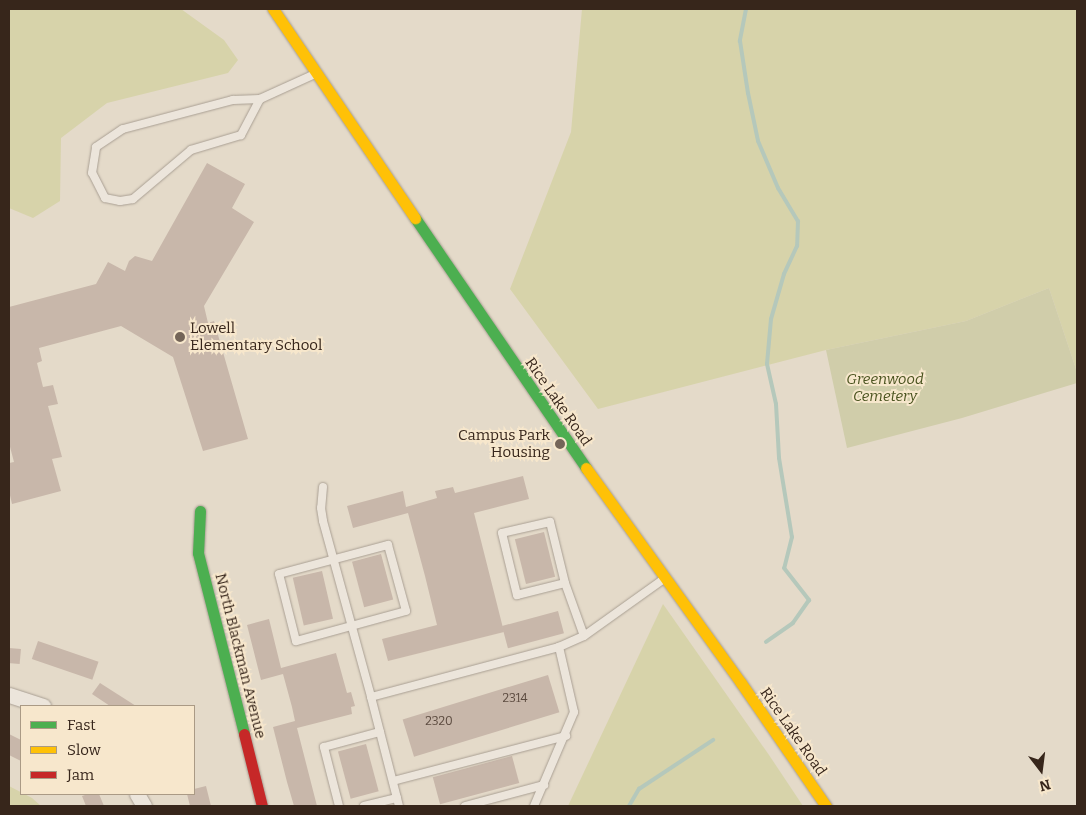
<!DOCTYPE html>
<style>
body{margin:0}
#map{position:relative;width:1086px;height:815px;overflow:hidden;background:#e4dac9;font-family:Bitter,serif}
div>[style]{position:absolute}
[style*='--x']{left:calc(var(--x)*1px);top:calc(var(--y)*1px);width:calc(var(--w)*1px);rotate:calc(var(--a)*1deg)}
.green>*{inset:0;background:#d7d3aa}
.cemetery>*{inset:0;background:#d0cdaa}
.stream>*{height:4px;margin:-2px;padding:0 2px;transform-origin:2px;border-radius:2px;background:#b5c8bb}
.building>*{inset:0;background:#c8b7aa;transform-origin:0 0}
.roads{filter:drop-shadow(0 0 1px #a99f93) drop-shadow(0 0 1px #a99f93)}
.lane>*{height:8px;margin:-4px;padding:0 4px;transform-origin:4px;border-radius:4px;background:#ece5db}
.street>*{height:15px;margin:-7.5px;padding:0 7.5px;transform-origin:7.5px;border-radius:7.5px;background:#ece5db}
.fast>*{height:11px;margin:-5.5px;padding:0 5.5px;transform-origin:5.5px;border-radius:5.5px;background:#4caf50}
.slow>*{height:11px;margin:-5.5px;padding:0 5.5px;transform-origin:5.5px;border-radius:5.5px;background:#ffc107}
.jam>*{height:11px;margin:-5.5px;padding:0 5.5px;transform-origin:5.5px;border-radius:5.5px;background:#c62828}
.dots>*{width:14px;height:14px;translate:-50% -50%;box-sizing:border-box;border:2px solid #f7e7cc;border-radius:50%}
span{translate:-50% -50%;white-space:nowrap;text-align:center;line-height:1.15;-webkit-text-stroke:4px #f7e7cc;paint-order:stroke}
.number-label{font-size:12px;color:#5b4a3f}
.number-label span{-webkit-text-stroke-width:0}
.poi-label{font-size:15px;color:#37261b}
.left{translate:0 -50%;text-align:left}
.right{translate:-100% -50%;text-align:right}
.park-label{font-size:15px;color:#4b5420;font-style:italic}
.street-label{font-size:15px;color:#37261b}
.frame{position:absolute;inset:0;border:10px solid #37261b;pointer-events:none}
.legend{position:absolute;left:20px;top:705px;width:175px;height:90px;box-sizing:border-box;background:#f7e7cc;border:1px solid #aa9a85;margin:0;padding:6px 9px;list-style:none;font-size:15px;color:#37261b}
.legend li{display:flex;align-items:center;gap:10px;height:25px}
.legend b{width:25px;border:1px solid #aa9a85}
.north{position:absolute;left:1016px;top:745px;width:50px;height:50px;-webkit-text-stroke:4px #f7e7cc;paint-order:stroke;rotate:165deg;font-size:14px;font-weight:700;line-height:20px;text-align:center;color:#37261b}
.north::after{content:'';display:block;margin:auto;width:18px;height:22px;background:#37261b;clip-path:polygon(50% 0,100% 100%,50% 72%,0 100%)}
</style>
<div id="map">
<div class="green">
<div style="clip-path:polygon(9px 9px,181px 9px,224px 40px,238px 60px,228px 73px,107px 103px,61px 138px,60px 201px,33px 218px,9px 208px)"></div>
<div style="clip-path:polygon(582px 9px,1077px 9px,1077px 372px,1049px 288px,966px 321px,826px 350px,598px 409px,510px 289px,571px 132px)"></div>
<div style="clip-path:polygon(663px 604px,769px 755px,803px 806px,568px 806px)"></div>
<div style="clip-path:polygon(9px 786px,32px 798px,41px 806px,9px 806px)"></div>
</div>
<div class="cemetery">
<div style="clip-path:polygon(1049px 288px,1077px 372px,1077px 383px,962px 418px,847px 448px,826px 350px,966px 321px)"></div>
</div>
<div class="stream">
<div style="--x:746;--y:9;--w:33;--a:101"></div>
<div style="--x:740;--y:41;--w:53;--a:81.3"></div>
<div style="--x:748;--y:93;--w:49;--a:78.2"></div>
<div style="--x:758;--y:141;--w:51;--a:66.9"></div>
<div style="--x:778;--y:188;--w:39;--a:59"></div>
<div style="--x:798;--y:221;--w:25;--a:92"></div>
<div style="--x:797;--y:246;--w:31;--a:115"></div>
<div style="--x:784;--y:274;--w:47;--a:106.1"></div>
<div style="--x:771;--y:319;--w:45;--a:95.1"></div>
<div style="--x:767;--y:364;--w:41;--a:77.3"></div>
<div style="--x:776;--y:404;--w:54;--a:86.8"></div>
<div style="--x:779;--y:458;--w:80;--a:80.7"></div>
<div style="--x:792;--y:537;--w:32;--a:104"></div>
<div style="--x:784;--y:568;--w:41;--a:52"></div>
<div style="--x:809;--y:600;--w:28;--a:125"></div>
<div style="--x:793;--y:623;--w:33;--a:145"></div>
<div style="--x:629;--y:806;--w:20;--a:-60"></div>
<div style="--x:639;--y:789;--w:89;--a:-33.5"></div>
</div>
<div class="building">
<div style="clip-path:polygon(207px 163px,245px 184px,232px 208px,254px 222px,204px 306px,208px 323px,214px 321px,248px 439px,203px 451px,173px 357px,121px 326px,39px 348px,42px 361px,37px 363px,43px 387px,53px 385px,58px 404px,48px 406px,62px 457px,52px 459px,61px 491px,12px 504px,9px 491px,9px 463px,14px 462px,9px 443px,9px 307px,96px 284px,108px 262px,125px 271px,129px 261px,135px 256px,152px 261px)"></div>
<div style="clip-path:polygon(523px 476px,529px 499px,474px 513px,504px 632px,388px 661px,382px 639px,437px 625px,425px 576px,408px 513px,353px 528px,347px 506px,403px 491px,406px 507px,437px 498px,435px 491px,453px 487px,455px 493px)"></div>
<div style="left:544px;top:532px;width:46px;height:30px;rotate:76deg"></div>
<div style="left:381px;top:554px;width:47px;height:30px;rotate:75deg"></div>
<div style="left:322px;top:571px;width:49px;height:30px;rotate:77deg"></div>
<div style="left:558px;top:611px;width:23px;height:58px;rotate:75deg"></div>
<div style="clip-path:polygon(269px 619px,281px 668px,336px 653px,347px 693px,351px 692px,355px 706px,351px 707px,352px 714px,297px 728px,317px 806px,294px 806px,287px 782px,273px 727px,295px 721px,292px 707px,283px 674px,261px 680px,247px 625px)"></div>
<div style="left:38px;top:641px;width:64px;height:19px;rotate:19deg"></div>
<div style="left:9px;top:648px;width:12px;height:15px;rotate:5deg"></div>
<div style="left:548px;top:675px;width:39px;height:152px;rotate:73deg"></div>
<div style="clip-path:polygon(100px 683px,136px 706px,110px 706px,92px 694px)"></div>
<div style="clip-path:polygon(9px 734px,21px 740px,21px 761px,9px 755px)"></div>
<div style="left:366px;top:744px;width:49px;height:29px;rotate:75deg"></div>
<div style="left:512px;top:756px;width:28px;height:82px;rotate:75deg"></div>
<div style="clip-path:polygon(206px 786px,211px 806px,190px 806px,187px 794px,194px 794px,194px 789px)"></div>
<div style="clip-path:polygon(88px 794px,99px 794px,104px 806px,86px 806px,82px 796px)"></div>
</div>
<div class="roads">
<div class="lane">
<div style="--x:260;--y:99;--w:41;--a:117.8"></div>
<div style="--x:241;--y:135;--w:52;--a:163.3"></div>
<div style="--x:191;--y:150;--w:76;--a:139.8"></div>
<div style="--x:133;--y:199;--w:13;--a:171"></div>
<div style="--x:120;--y:201;--w:15;--a:-169"></div>
<div style="--x:105;--y:198;--w:28;--a:-117"></div>
<div style="--x:92;--y:173;--w:26;--a:-81"></div>
<div style="--x:96;--y:147;--w:32;--a:-34"></div>
<div style="--x:123;--y:129;--w:114;--a:-14.8"></div>
<div style="--x:233;--y:100;--w:27;--a:-2"></div>
<div style="--x:260;--y:99;--w:60;--a:-24.4"></div>
<div style="--x:323;--y:487;--w:21;--a:95"></div>
<div style="--x:321;--y:508;--w:13;--a:81"></div>
<div style="--x:323;--y:521;--w:182;--a:74.7"></div>
<div style="--x:388;--y:545;--w:68;--a:74.7"></div>
<div style="--x:406;--y:611;--w:114;--a:164.7"></div>
<div style="--x:296;--y:641;--w:69;--a:-104.2"></div>
<div style="--x:279;--y:574;--w:113;--a:-14.9"></div>
<div style="--x:565;--y:583;--w:63;--a:-103.8"></div>
<div style="--x:550;--y:522;--w:49;--a:167.1"></div>
<div style="--x:502;--y:533;--w:64;--a:76.4"></div>
<div style="--x:517;--y:595;--w:49;--a:-14"></div>
<div style="--x:565;--y:583;--w:56;--a:70.3"></div>
<div style="--x:393;--y:781;--w:179;--a:-14.6"></div>
<div style="--x:339;--y:806;--w:61;--a:-104.3"></div>
<div style="--x:324;--y:747;--w:58;--a:-15"></div>
<div style="--x:364;--y:806;--w:34;--a:-14"></div>
<div style="--x:399;--y:806;--w:113;--a:-104.4"></div>
<div style="--x:371;--y:697;--w:195;--a:-14.9"></div>
<div style="--x:559;--y:647;--w:27;--a:-24"></div>
<div style="--x:584;--y:636;--w:98;--a:-35.5"></div>
<div style="--x:465;--y:806;--w:82;--a:-14.9"></div>
<div style="--x:534;--y:806;--w:102;--a:-66.9"></div>
<div style="--x:574;--y:712;--w:67;--a:-103"></div>
</div>
<div class="street">
<div style="--x:9;--y:695;--w:36;--a:18"></div>
<div style="--x:137;--y:794;--w:14;--a:60"></div>
</div>
<div class="fast">
<div style="--x:415;--y:218;--w:303;--a:55.6"></div>
<div style="--x:200;--y:511;--w:42;--a:92.7"></div>
<div style="--x:198;--y:553;--w:187;--a:75.7"></div>
</div>
<div class="slow">
<div style="--x:273;--y:9;--w:253;--a:55.8"></div>
<div style="--x:586;--y:468;--w:265;--a:54.2"></div>
<div style="--x:741;--y:683;--w:150;--a:55.4"></div>
</div>
<div class="jam">
<div style="--x:244;--y:734;--w:74;--a:76"></div>
</div>
</div>
<div class="dots">
<div style="left:180px;top:337px;background:#746558"></div>
<div style="left:560px;top:444px;background:#746558"></div>
</div>
<div class="number-label">
<span style="left:515px;top:699px">2314</span>
<span style="left:439px;top:722px">2320</span>
</div>
<div class="poi-label">
<span class="left" style="left:190px;top:337px">Lowell<br>Elementary School</span>
<span class="right" style="left:550px;top:444px">Campus Park<br>Housing</span>
</div>
<div class="park-label">
<span style="left:885px;top:388px">Greenwood<br>Cemetery</span>
</div>
<div class="street-label">
<span style="left:558px;top:402px;rotate:55deg">Rice Lake Road</span>
<span style="left:240px;top:656px;rotate:76deg">North Blackman Avenue</span>
<span style="left:793px;top:732px;rotate:55deg">Rice Lake Road</span>
</div>
<div class="frame"></div>
<ul class="legend">
<li><b style="height:6px;background:#4caf50"></b>Fast</li>
<li><b style="height:6px;background:#ffc107"></b>Slow</li>
<li><b style="height:6px;background:#c62828"></b>Jam</li>
</ul>
<div class="north">N</div>
</div>
